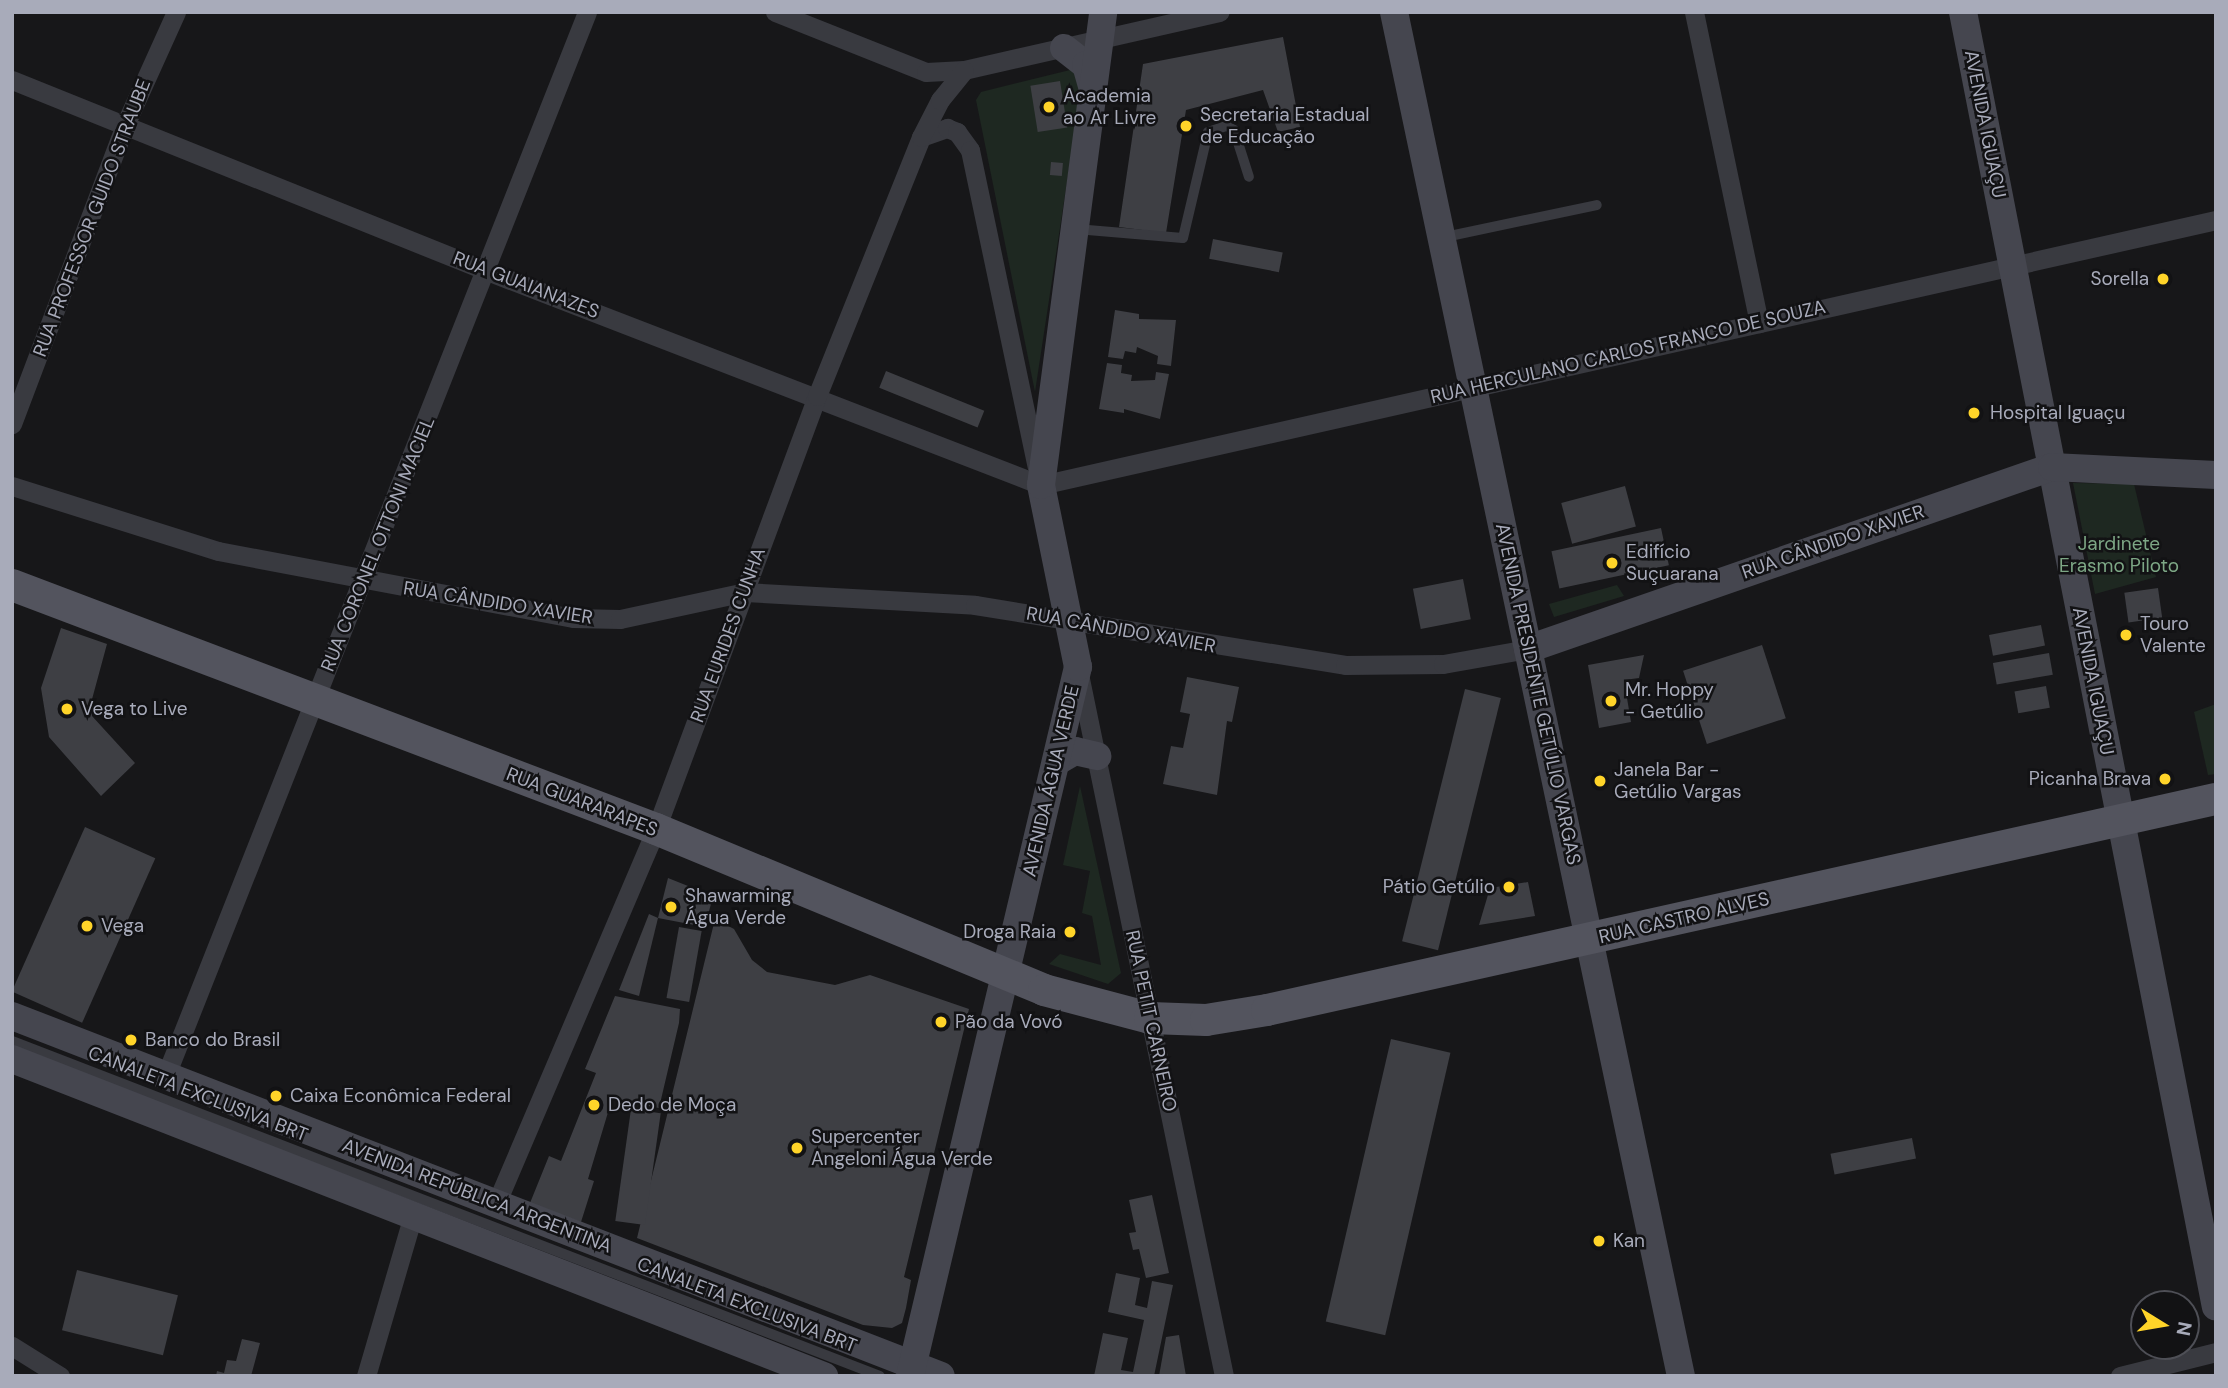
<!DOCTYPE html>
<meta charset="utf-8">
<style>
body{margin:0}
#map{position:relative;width:2228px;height:1388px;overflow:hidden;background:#171719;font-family:"DM Sans",sans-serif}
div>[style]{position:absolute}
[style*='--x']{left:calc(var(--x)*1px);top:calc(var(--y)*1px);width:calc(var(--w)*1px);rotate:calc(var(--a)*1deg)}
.green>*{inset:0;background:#1e2821}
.building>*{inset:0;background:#3e3f44;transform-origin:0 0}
.lane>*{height:10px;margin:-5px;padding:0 5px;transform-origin:5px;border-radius:5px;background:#393a40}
.street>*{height:19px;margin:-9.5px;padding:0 9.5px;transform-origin:9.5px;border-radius:9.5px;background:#393a40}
.secondary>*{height:28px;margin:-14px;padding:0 14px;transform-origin:14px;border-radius:14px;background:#45464f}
.primary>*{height:32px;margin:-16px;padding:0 16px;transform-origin:16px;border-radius:16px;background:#53545e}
.dots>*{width:19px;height:19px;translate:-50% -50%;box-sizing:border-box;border:4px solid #121214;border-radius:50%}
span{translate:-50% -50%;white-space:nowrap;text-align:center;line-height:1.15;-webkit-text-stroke:5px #121214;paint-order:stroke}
.poi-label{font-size:19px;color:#a8abba}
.left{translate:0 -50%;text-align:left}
.right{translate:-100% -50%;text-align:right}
.street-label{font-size:19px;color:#a8abba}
.park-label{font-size:19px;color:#7da785}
.frame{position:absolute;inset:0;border:14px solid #a8abba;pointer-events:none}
.north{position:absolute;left:2130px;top:1290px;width:70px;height:70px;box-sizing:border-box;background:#121214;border:2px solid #4e4f56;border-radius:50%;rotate:101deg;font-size:19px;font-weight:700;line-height:28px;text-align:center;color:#a8abba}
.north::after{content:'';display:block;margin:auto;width:24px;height:32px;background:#ffd429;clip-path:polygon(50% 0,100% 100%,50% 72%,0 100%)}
</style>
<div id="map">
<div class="green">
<div style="clip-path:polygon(1070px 70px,1079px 74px,1082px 83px,1035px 392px,976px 100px,981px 92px)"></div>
<div style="clip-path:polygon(2073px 483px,2134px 484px,2156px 577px,2095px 594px)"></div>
<div style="clip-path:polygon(1617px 585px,1624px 596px,1554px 617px,1549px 604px)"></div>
<div style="clip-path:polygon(2216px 704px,2216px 774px,2208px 775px,2194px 712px)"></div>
<div style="clip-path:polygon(1080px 786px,1121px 973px,1108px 984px,1049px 964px,1060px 954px,1101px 965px,1092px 916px,1082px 913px,1090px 871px,1063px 865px)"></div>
</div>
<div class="building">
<div style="clip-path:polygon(1283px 37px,1300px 127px,1278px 132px,1263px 90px,1186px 110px,1166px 233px,1119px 227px,1143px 64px)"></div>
<div style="left:1060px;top:81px;width:47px;height:30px;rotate:81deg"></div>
<div style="left:1051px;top:162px;width:12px;height:13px;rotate:5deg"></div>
<div style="left:1213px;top:239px;width:71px;height:20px;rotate:11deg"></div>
<div style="clip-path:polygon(1115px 310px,1139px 314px,1139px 319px,1176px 320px,1171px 366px,1157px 364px,1158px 356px,1137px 347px,1136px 353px,1125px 351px,1123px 359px,1108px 357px)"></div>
<div style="clip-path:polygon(1107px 363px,1122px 365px,1121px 373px,1132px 375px,1131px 381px,1155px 380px,1156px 372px,1169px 374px,1160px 419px,1124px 409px,1124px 413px,1099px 409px)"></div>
<div style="left:886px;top:371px;width:106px;height:18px;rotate:22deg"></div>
<div style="left:1625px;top:486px;width:42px;height:66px;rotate:75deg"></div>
<div style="left:1661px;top:528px;width:38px;height:112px;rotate:78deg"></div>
<div style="left:1463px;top:579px;width:41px;height:51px;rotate:79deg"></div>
<div style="left:2158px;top:588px;width:30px;height:34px;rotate:82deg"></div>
<div style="left:2041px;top:625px;width:21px;height:53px;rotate:79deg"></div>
<div style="clip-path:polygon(61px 628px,107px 644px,91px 703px,92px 716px,135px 763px,101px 796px,49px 737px,41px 688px)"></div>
<div style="left:1762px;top:645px;width:77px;height:83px;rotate:72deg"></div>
<div style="left:2049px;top:653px;width:22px;height:57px;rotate:80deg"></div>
<div style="clip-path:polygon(1644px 655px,1639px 678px,1624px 680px,1631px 722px,1599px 728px,1588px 665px)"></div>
<div style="clip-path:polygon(1187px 677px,1239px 687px,1232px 722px,1227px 721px,1217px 795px,1163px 784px,1171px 746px,1183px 748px,1190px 714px,1180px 712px)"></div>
<div style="left:2046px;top:686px;width:22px;height:32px;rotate:80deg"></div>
<div style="left:1465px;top:689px;width:37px;height:260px;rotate:14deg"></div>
<div style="left:85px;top:827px;width:77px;height:180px;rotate:24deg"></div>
<div style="clip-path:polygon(668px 878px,713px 896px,705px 927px,658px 918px)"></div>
<div style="clip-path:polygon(1528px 882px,1535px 916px,1479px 925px,1490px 888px)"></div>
<div style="clip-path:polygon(649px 914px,658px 918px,639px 996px,619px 990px)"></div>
<div style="clip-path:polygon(715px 919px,734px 929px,752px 960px,767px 972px,835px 985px,870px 975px,969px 1009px,904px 1277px,911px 1280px,906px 1308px,902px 1323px,892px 1328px,863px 1325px,637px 1238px)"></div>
<div style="left:679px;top:927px;width:23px;height:72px;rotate:10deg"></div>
<div style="clip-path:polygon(615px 996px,680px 1009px,679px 1023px,659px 1108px,612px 1099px,588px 1179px,594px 1181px,581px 1222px,530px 1203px,549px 1156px,561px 1161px,596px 1073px,585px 1069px)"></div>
<div style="left:1391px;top:1039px;width:61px;height:290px;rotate:13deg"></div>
<div style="left:631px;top:1109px;width:30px;height:113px;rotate:8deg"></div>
<div style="left:1912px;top:1138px;width:21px;height:83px;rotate:79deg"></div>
<div style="clip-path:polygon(1152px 1195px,1169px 1273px,1146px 1278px,1139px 1249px,1133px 1250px,1129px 1233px,1136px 1232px,1129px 1200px)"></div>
<div style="left:77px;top:1270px;width:104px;height:62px;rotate:14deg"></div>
<div style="clip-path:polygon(1116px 1273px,1140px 1278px,1135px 1305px,1147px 1308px,1152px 1281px,1173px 1285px,1154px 1376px,1094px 1376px,1103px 1333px,1128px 1338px,1121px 1370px,1133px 1372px,1144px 1320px,1108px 1312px)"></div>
<div style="clip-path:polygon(1179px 1335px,1186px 1376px,1159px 1376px,1166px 1337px)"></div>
<div style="clip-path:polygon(242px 1339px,260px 1343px,251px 1376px,216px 1376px,217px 1371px,224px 1373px,227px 1360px,236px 1361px)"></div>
</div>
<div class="lane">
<div style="--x:1076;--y:229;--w:107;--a:4.8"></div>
<div style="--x:1183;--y:238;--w:109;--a:-76.7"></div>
<div style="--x:1208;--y:132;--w:20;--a:-18"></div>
<div style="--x:1227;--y:126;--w:8;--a:30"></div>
<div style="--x:1234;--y:130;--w:49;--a:72.3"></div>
<div style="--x:1445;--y:237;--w:155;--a:-11.9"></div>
<div style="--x:12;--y:1041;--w:930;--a:21.1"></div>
</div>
<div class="street">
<div style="--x:775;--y:12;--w:162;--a:21.7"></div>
<div style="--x:926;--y:72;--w:38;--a:-3"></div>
<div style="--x:964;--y:70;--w:262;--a:-12.8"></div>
<div style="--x:1694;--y:12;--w:318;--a:78.2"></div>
<div style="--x:12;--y:80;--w:512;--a:21.91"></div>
<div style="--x:487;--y:271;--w:594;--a:21.12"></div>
<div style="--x:921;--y:137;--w:28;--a:-19"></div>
<div style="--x:947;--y:128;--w:11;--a:22"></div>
<div style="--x:957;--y:132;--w:22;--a:54"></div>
<div style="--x:970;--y:150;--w:324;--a:78.1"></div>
<div style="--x:12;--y:424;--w:320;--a:-69.3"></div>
<div style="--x:125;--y:125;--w:124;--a:-65.7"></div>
<div style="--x:1041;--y:485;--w:1205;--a:-12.71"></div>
<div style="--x:12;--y:486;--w:216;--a:17.5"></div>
<div style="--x:218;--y:551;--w:361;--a:10.7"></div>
<div style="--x:573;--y:618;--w:47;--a:1.2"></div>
<div style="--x:620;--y:619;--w:128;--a:-12.2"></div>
<div style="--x:745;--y:592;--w:230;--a:3.2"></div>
<div style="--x:975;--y:605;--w:375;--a:9.2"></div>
<div style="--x:1345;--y:665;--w:98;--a:-0.6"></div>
<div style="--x:1443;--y:664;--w:86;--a:-10"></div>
<div style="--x:1079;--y:674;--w:717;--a:78.33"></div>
<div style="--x:166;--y:1075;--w:1143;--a:-68.39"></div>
<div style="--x:496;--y:1204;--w:408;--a:-66.9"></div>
<div style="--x:656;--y:829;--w:462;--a:-69.6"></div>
<div style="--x:817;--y:396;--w:279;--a:-68.1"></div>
<div style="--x:921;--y:137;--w:42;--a:-62.8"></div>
<div style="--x:940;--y:100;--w:38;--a:-51"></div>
<div style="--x:12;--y:1346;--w:57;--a:32"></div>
<div style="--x:366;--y:1376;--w:168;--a:-73.7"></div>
<div style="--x:2120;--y:1376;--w:99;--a:-14"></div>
</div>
<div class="secondary">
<div style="--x:1394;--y:12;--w:1394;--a:78.12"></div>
<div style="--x:1963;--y:12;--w:1319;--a:78.95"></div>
<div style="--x:1064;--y:48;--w:28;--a:38"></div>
<div style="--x:1086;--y:65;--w:25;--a:74"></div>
<div style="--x:1528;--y:649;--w:555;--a:-19.15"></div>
<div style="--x:2052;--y:467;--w:164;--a:2.8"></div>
<div style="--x:1056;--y:762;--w:22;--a:-30"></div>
<div style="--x:1075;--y:751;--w:23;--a:13"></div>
<div style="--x:12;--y:1016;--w:996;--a:21.18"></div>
<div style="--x:12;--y:1059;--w:872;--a:21.33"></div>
<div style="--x:910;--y:1376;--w:729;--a:-76.67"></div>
<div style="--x:1078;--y:667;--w:186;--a:-101.5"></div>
<div style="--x:1041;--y:485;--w:477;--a:-82.5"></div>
</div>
<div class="primary">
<div style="--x:12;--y:585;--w:689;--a:20.75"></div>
<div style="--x:656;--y:829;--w:420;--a:22.5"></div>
<div style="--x:1044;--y:990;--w:110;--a:14.8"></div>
<div style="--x:1150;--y:1018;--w:56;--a:2"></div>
<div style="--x:1206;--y:1020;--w:62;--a:-9.3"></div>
<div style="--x:1267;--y:1010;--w:972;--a:-12.54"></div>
</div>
<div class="dots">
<div style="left:1049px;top:107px;background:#ffd429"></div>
<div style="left:1186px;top:126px;background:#ffd429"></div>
<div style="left:2163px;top:279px;background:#ffd429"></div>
<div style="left:1974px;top:413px;background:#ffd429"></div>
<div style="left:1612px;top:563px;background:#ffd429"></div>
<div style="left:2126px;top:635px;background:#ffd429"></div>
<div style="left:1611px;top:701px;background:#ffd429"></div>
<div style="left:67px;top:709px;background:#ffd429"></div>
<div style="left:2165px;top:779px;background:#ffd429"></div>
<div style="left:1600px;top:781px;background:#ffd429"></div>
<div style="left:1509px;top:887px;background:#ffd429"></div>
<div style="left:671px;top:907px;background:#ffd429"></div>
<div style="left:87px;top:926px;background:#ffd429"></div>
<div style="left:1070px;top:932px;background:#ffd429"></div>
<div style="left:941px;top:1022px;background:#ffd429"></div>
<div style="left:131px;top:1040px;background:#ffd429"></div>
<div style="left:276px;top:1096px;background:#ffd429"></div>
<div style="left:594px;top:1105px;background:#ffd429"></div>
<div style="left:797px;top:1148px;background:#ffd429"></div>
<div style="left:1599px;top:1241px;background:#ffd429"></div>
</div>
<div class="poi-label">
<span class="left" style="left:1063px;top:107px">Academia<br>ao Ar Livre</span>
<span class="left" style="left:1200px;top:126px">Secretaria Estadual<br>de Educação</span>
<span class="right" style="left:2149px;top:279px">Sorella</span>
<span class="left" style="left:1990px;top:413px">Hospital Iguaçu</span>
<span class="left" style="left:1626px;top:563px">Edifício<br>Suçuarana</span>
<span class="left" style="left:2140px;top:635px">Touro<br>Valente</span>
<span class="left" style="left:1625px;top:701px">Mr. Hoppy<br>- Getúlio</span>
<span class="left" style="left:81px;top:709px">Vega to Live</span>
<span class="left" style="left:1614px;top:781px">Janela Bar -<br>Getúlio Vargas</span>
<span class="right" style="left:2151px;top:779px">Picanha Brava</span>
<span class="right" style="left:1495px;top:887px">Pátio Getúlio</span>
<span class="left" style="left:685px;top:907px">Shawarming<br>Água Verde</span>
<span class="left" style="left:101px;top:926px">Vega</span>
<span class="right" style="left:1056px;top:932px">Droga Raia</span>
<span class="left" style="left:955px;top:1022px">Pão da Vovó</span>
<span class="left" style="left:145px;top:1040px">Banco do Brasil</span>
<span class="left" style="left:290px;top:1096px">Caixa Econômica Federal</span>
<span class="left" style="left:608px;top:1105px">Dedo de Moça</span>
<span class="left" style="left:811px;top:1148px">Supercenter<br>Angeloni Água Verde</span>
<span class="left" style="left:1613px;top:1241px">Kan</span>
</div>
<div class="street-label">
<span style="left:1985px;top:124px;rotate:79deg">AVENIDA IGUAÇU</span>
<span style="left:92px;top:218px;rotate:-69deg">RUA PROFESSOR GUIDO STRAUBE</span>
<span style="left:526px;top:285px;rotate:21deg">RUA GUAIANAZES</span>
<span style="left:1628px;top:352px;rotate:-13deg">RUA HERCULANO CARLOS FRANCO DE SOUZA</span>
<span style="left:1833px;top:542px;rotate:-19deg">RUA CÂNDIDO XAVIER</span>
<span style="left:378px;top:544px;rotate:-68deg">RUA CORONEL OTTONI MACIEL</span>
<span style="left:498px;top:603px;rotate:9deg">RUA CÂNDIDO XAVIER</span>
<span style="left:1121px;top:630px;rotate:10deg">RUA CÂNDIDO XAVIER</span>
<span style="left:728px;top:635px;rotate:-70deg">RUA EURIDES CUNHA</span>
<span style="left:2093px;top:681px;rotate:79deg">AVENIDA IGUAÇU</span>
<span style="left:1538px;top:694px;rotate:78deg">AVENIDA PRESIDENTE GETÚLIO VARGAS</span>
<span style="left:1051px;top:781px;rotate:-77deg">AVENIDA ÁGUA VERDE</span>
<span style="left:582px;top:802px;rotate:21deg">RUA GUARARAPES</span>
<span style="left:1684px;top:918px;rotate:-13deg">RUA CASTRO ALVES</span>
<span style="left:1151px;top:1021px;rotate:78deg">RUA PETIT CARNEIRO</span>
<span style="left:198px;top:1094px;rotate:21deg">CANALETA EXCLUSIVA BRT</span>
<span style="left:477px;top:1196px;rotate:21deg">AVENIDA REPÚBLICA ARGENTINA</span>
<span style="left:747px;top:1305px;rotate:21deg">CANALETA EXCLUSIVA BRT</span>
</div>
<div class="park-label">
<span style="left:2119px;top:555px">Jardinete<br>Erasmo Piloto</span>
</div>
<div class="frame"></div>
<div class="north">N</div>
</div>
